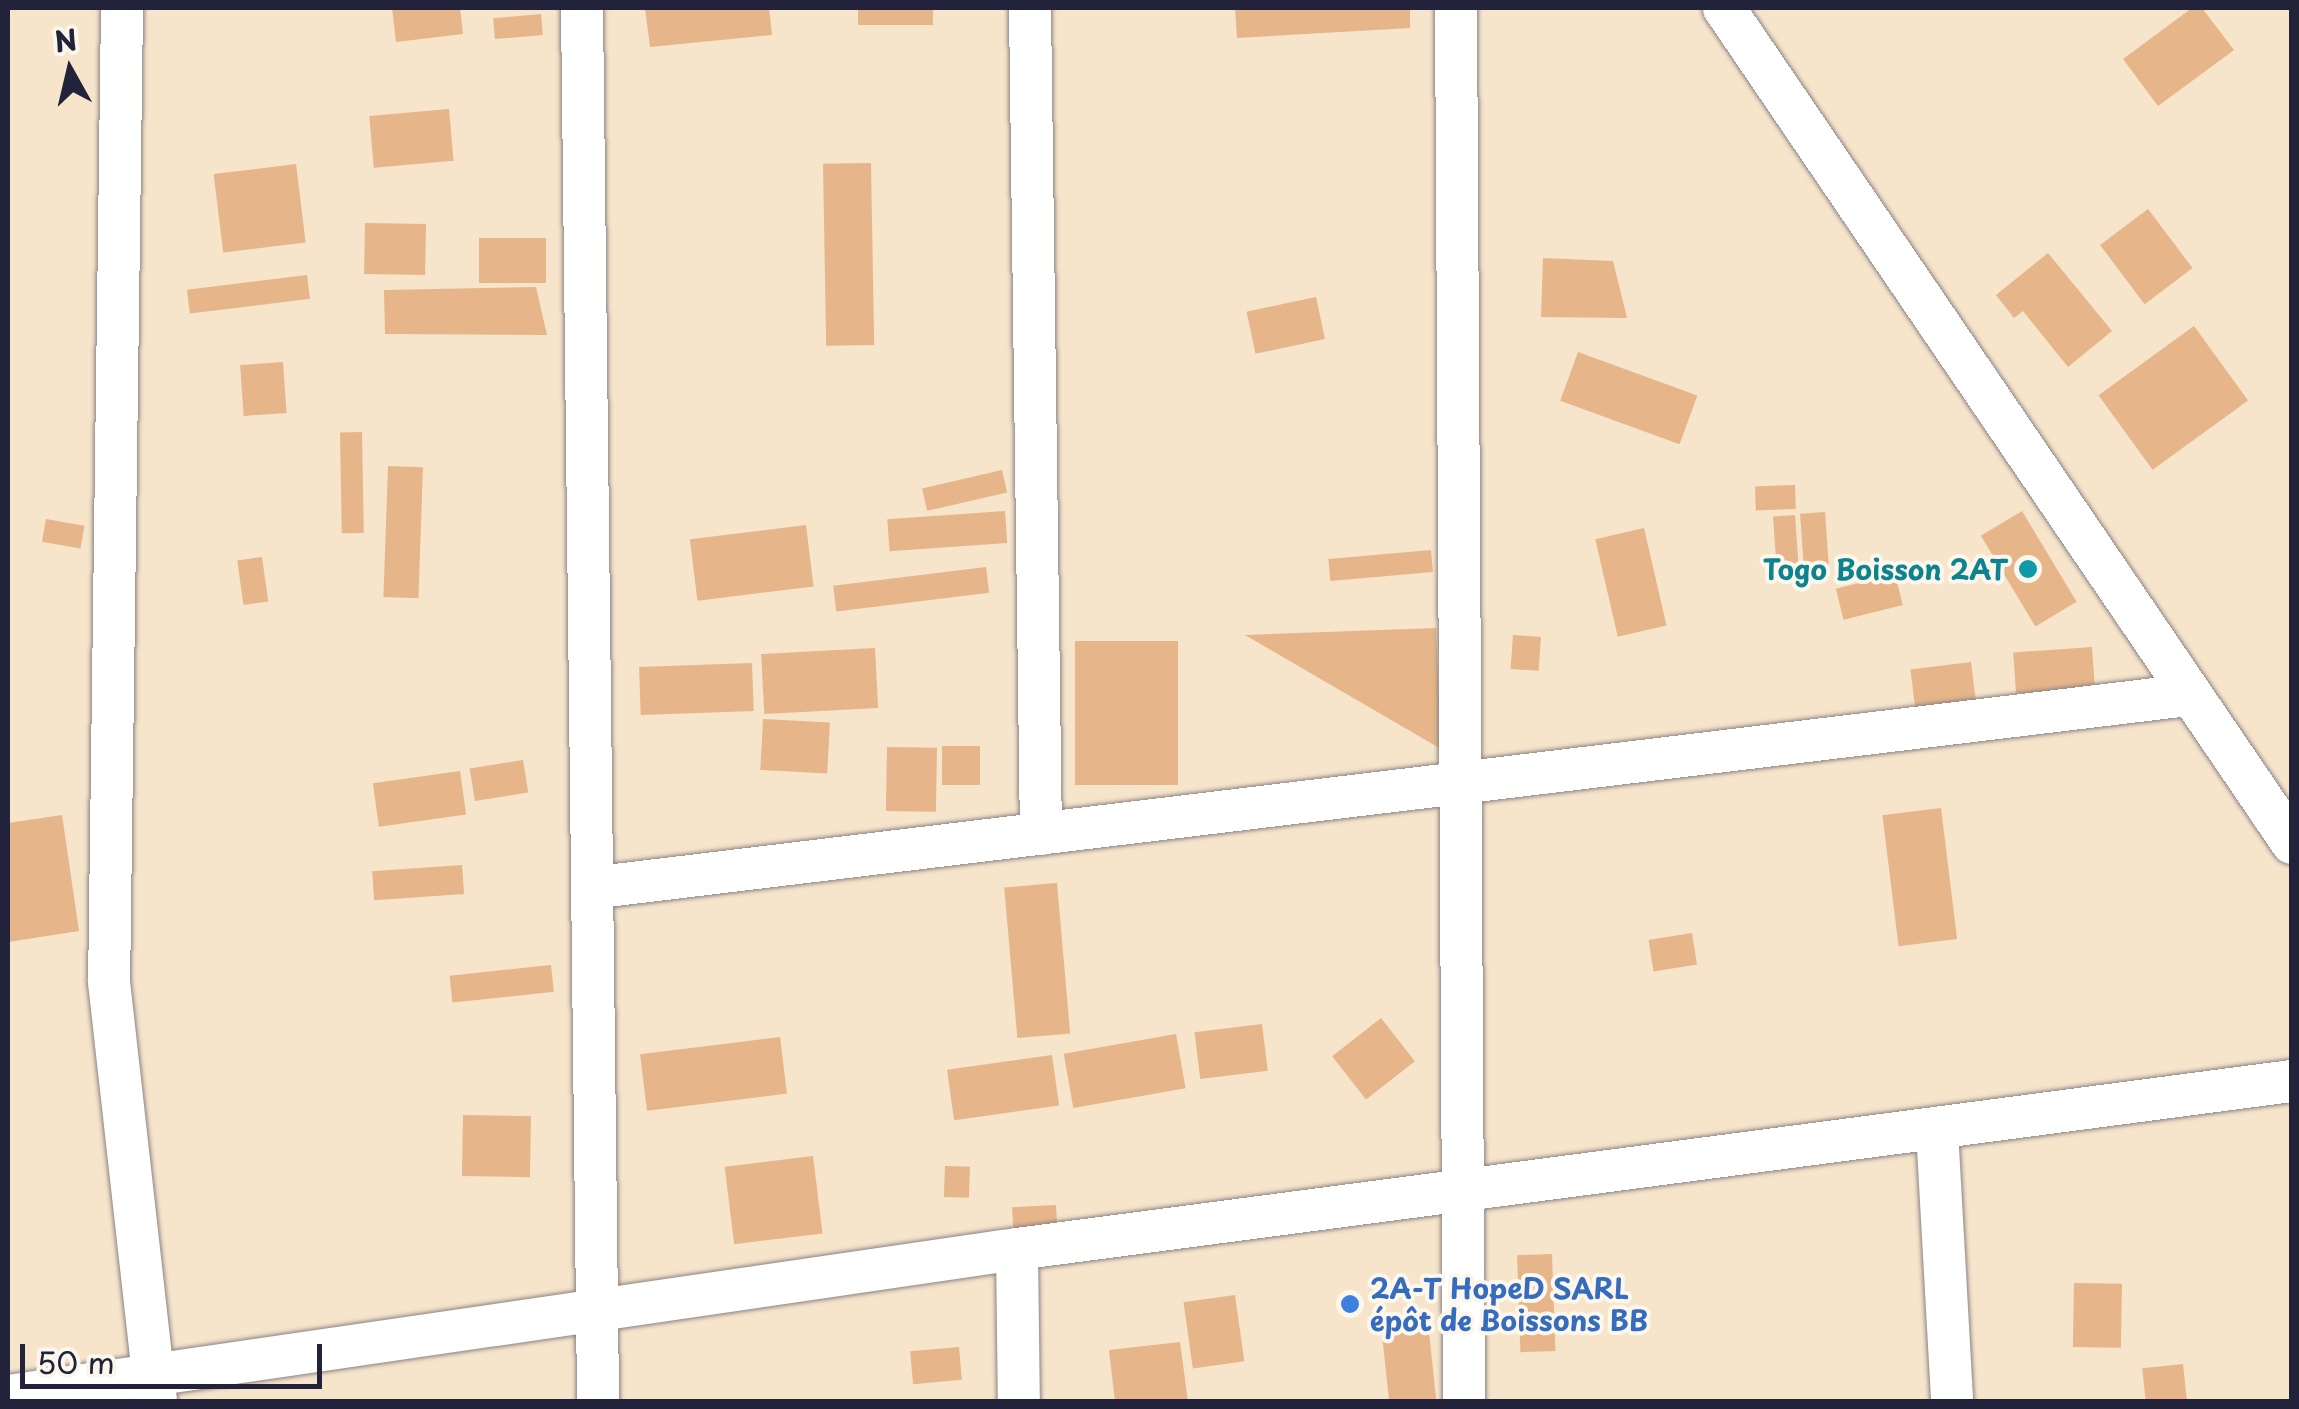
<!DOCTYPE html>
<meta charset="utf-8">
<style>
body{margin:0}
#map{position:relative;width:2299px;height:1409px;overflow:hidden;background:#f6e4cb;font-family:"Playpen Sans",sans-serif}
div>[style]{position:absolute}
[style*='--x']{left:calc(var(--x)*1px);top:calc(var(--y)*1px);width:calc(var(--w)*1px);rotate:calc(var(--a)*1deg)}
.building>*{inset:0;background:#e6b58a;transform-origin:0 0}
.roads{filter:drop-shadow(0 0 2px #8c8383) drop-shadow(0 0 2px #8c8383)}
.minor>*{height:42px;margin:-21px;padding:0 21px;transform-origin:21px;border-radius:21px;background:#fff}
.dots>*{width:28px;height:28px;translate:-50% -50%;box-sizing:border-box;border:5px solid #fbf7ec;border-radius:50%}
span{translate:-50% -50%;white-space:nowrap;text-align:center;line-height:1.15;-webkit-text-stroke:8px #fbf7ec;paint-order:stroke}
.culture-label{font-size:28px;color:#0d838f;font-weight:700}
.right{translate:-100% -50%;text-align:right}
.shop-label{font-size:28px;color:#366cbe;font-weight:700}
.left{translate:0 -50%;text-align:left}
.frame{position:absolute;inset:0;border:10px solid #22223b;pointer-events:none}
.north{position:absolute;left:20px;top:20px;width:100px;height:100px;-webkit-text-stroke:8px #fbf7ec;paint-order:stroke;rotate:352deg;font-size:28px;font-weight:700;line-height:40px;text-align:center;color:#22223b}
.north::after{content:'';display:block;margin:auto;width:35px;height:45px;background:#22223b;clip-path:polygon(50% 0,100% 100%,50% 72%,0 100%)}
.scale{position:absolute;left:20px;top:1344px;width:302px;height:45px;box-sizing:border-box;border:5px solid #22223b;border-top:0;padding-left:12px;font-size:30px;line-height:35px;white-space:nowrap;color:#22223b;-webkit-text-stroke:8px #fbf7ec;paint-order:stroke}
</style>
<div id="map">
<div class="building">
<div style="clip-path:polygon(392px 8px,460px 8px,463px 34px,396px 42px)"></div>
<div style="clip-path:polygon(645px 8px,769px 8px,772px 35px,650px 47px)"></div>
<div style="left:858px;top:8px;width:75px;height:17px"></div>
<div style="clip-path:polygon(1235px 8px,1410px 8px,1410px 28px,1237px 38px)"></div>
<div style="clip-path:polygon(2192px 8px,2202px 8px,2234px 50px,2158px 106px,2123px 59px)"></div>
<div style="left:541px;top:14px;width:21px;height:48px;rotate:85deg"></div>
<div style="left:449px;top:109px;width:52px;height:80px;rotate:85deg"></div>
<div style="left:871px;top:163px;width:182px;height:48px;rotate:89deg"></div>
<div style="left:296px;top:164px;width:79px;height:83px;rotate:83deg"></div>
<div style="left:2148px;top:209px;width:74px;height:60px;rotate:53deg"></div>
<div style="left:365px;top:223px;width:61px;height:51px;rotate:1deg"></div>
<div style="left:479px;top:238px;width:67px;height:45px"></div>
<div style="clip-path:polygon(2048px 253px,2112px 331px,2068px 367px,2023px 311px,2014px 318px,1996px 295px)"></div>
<div style="clip-path:polygon(1543px 258px,1613px 261px,1627px 318px,1541px 317px)"></div>
<div style="left:307px;top:275px;width:24px;height:121px;rotate:83deg"></div>
<div style="clip-path:polygon(536px 287px,547px 335px,385px 334px,384px 290px)"></div>
<div style="left:1316px;top:297px;width:43px;height:71px;rotate:78deg"></div>
<div style="left:2194px;top:326px;width:92px;height:118px;rotate:54deg"></div>
<div style="left:1578px;top:352px;width:127px;height:52px;rotate:20deg"></div>
<div style="left:283px;top:362px;width:51px;height:43px;rotate:86deg"></div>
<div style="left:362px;top:432px;width:101px;height:22px;rotate:89deg"></div>
<div style="left:388px;top:466px;width:35px;height:131px;rotate:2deg"></div>
<div style="left:1002px;top:470px;width:23px;height:82px;rotate:77deg"></div>
<div style="left:1795px;top:485px;width:24px;height:40px;rotate:88deg"></div>
<div style="left:1005px;top:511px;width:32px;height:118px;rotate:86deg"></div>
<div style="left:2022px;top:511px;width:106px;height:48px;rotate:59deg"></div>
<div style="left:1825px;top:512px;width:53px;height:25px;rotate:86deg"></div>
<div style="left:1795px;top:515px;width:55px;height:22px;rotate:86deg"></div>
<div style="left:46px;top:519px;width:39px;height:23px;rotate:10deg"></div>
<div style="left:806px;top:525px;width:62px;height:117px;rotate:83deg"></div>
<div style="left:1644px;top:528px;width:100px;height:50px;rotate:77deg"></div>
<div style="left:1431px;top:550px;width:22px;height:103px;rotate:85deg"></div>
<div style="left:262px;top:557px;width:45px;height:25px;rotate:82deg"></div>
<div style="left:986px;top:567px;width:26px;height:154px;rotate:83deg"></div>
<div style="left:1895px;top:574px;width:32px;height:61px;rotate:76deg"></div>
<div style="clip-path:polygon(1436px 628px,1441px 749px,1245px 635px)"></div>
<div style="left:1513px;top:635px;width:28px;height:34px;rotate:4deg"></div>
<div style="left:1178px;top:641px;width:144px;height:103px;rotate:90deg"></div>
<div style="left:2092px;top:647px;width:41px;height:79px;rotate:86deg"></div>
<div style="left:875px;top:648px;width:60px;height:114px;rotate:87deg"></div>
<div style="left:1971px;top:662px;width:38px;height:61px;rotate:83deg"></div>
<div style="left:752px;top:663px;width:48px;height:113px;rotate:88deg"></div>
<div style="left:763px;top:719px;width:67px;height:51px;rotate:3deg"></div>
<div style="left:942px;top:746px;width:38px;height:39px"></div>
<div style="left:887px;top:747px;width:50px;height:64px;rotate:1deg"></div>
<div style="left:523px;top:760px;width:33px;height:54px;rotate:81deg"></div>
<div style="left:460px;top:771px;width:44px;height:88px;rotate:82deg"></div>
<div style="left:1941px;top:808px;width:132px;height:59px;rotate:83deg"></div>
<div style="clip-path:polygon(62px 815px,79px 931px,8px 942px,8px 823px)"></div>
<div style="left:462px;top:865px;width:29px;height:90px;rotate:86deg"></div>
<div style="left:1057px;top:883px;width:151px;height:53px;rotate:85deg"></div>
<div style="left:1692px;top:933px;width:32px;height:44px;rotate:81deg"></div>
<div style="left:551px;top:965px;width:27px;height:102px;rotate:84deg"></div>
<div style="left:1381px;top:1018px;width:55px;height:62px;rotate:52deg"></div>
<div style="left:1262px;top:1024px;width:47px;height:68px;rotate:83deg"></div>
<div style="left:1176px;top:1034px;width:55px;height:114px;rotate:80deg"></div>
<div style="left:780px;top:1037px;width:57px;height:141px;rotate:83deg"></div>
<div style="left:1052px;top:1055px;width:51px;height:106px;rotate:82deg"></div>
<div style="left:463px;top:1115px;width:68px;height:61px;rotate:1deg"></div>
<div style="left:813px;top:1156px;width:78px;height:89px;rotate:83deg"></div>
<div style="left:945px;top:1166px;width:25px;height:31px;rotate:2deg"></div>
<div style="left:1056px;top:1205px;width:21px;height:44px;rotate:87deg"></div>
<div style="left:1552px;top:1254px;width:97px;height:35px;rotate:88deg"></div>
<div style="left:2074px;top:1283px;width:48px;height:64px;rotate:1deg"></div>
<div style="left:1235px;top:1295px;width:67px;height:52px;rotate:82deg"></div>
<div style="left:1428px;top:1322px;width:81px;height:47px;rotate:84deg"></div>
<div style="clip-path:polygon(1180px 1342px,1188px 1402px,1115px 1402px,1109px 1350px)"></div>
<div style="left:959px;top:1347px;width:33px;height:49px;rotate:85deg"></div>
<div style="left:2183px;top:1364px;width:38px;height:41px;rotate:84deg"></div>
</div>
<div class="roads">
<div class="minor">
<div style="--x:122;--y:8;--w:974;--a:90.76"></div>
<div style="--x:109;--y:982;--w:423;--a:83.6"></div>
<div style="--x:582;--y:8;--w:1394;--a:89.34"></div>
<div style="--x:1030;--y:8;--w:826;--a:89.24"></div>
<div style="--x:1456;--y:8;--w:1394;--a:89.67"></div>
<div style="--x:1724;--y:8;--w:1010;--a:55.77"></div>
<div style="--x:599;--y:887;--w:1600;--a:-6.89"></div>
<div style="--x:1937;--y:1130;--w:272;--a:86.8"></div>
<div style="--x:1017;--y:1249;--w:153;--a:89.3"></div>
<div style="--x:8;--y:1396;--w:1020;--a:-8.29"></div>
<div style="--x:1017;--y:1249;--w:1286;--a:-7.51"></div>
</div>
</div>
<div class="dots">
<div style="left:2028px;top:569px;background:#0f9aa8"></div>
<div style="left:1350px;top:1304px;background:#3f7fe0"></div>
</div>
<div class="culture-label">
<span class="right" style="left:2008px;top:569px">Togo Boisson 2AT</span>
</div>
<div class="shop-label">
<span class="left" style="left:1370px;top:1304px">2A-T HopeD SARL<br>épôt de Boissons BB</span>
</div>
<div class="frame"></div>
<div class="north">N</div>
<div class="scale">50 m</div>
</div>
